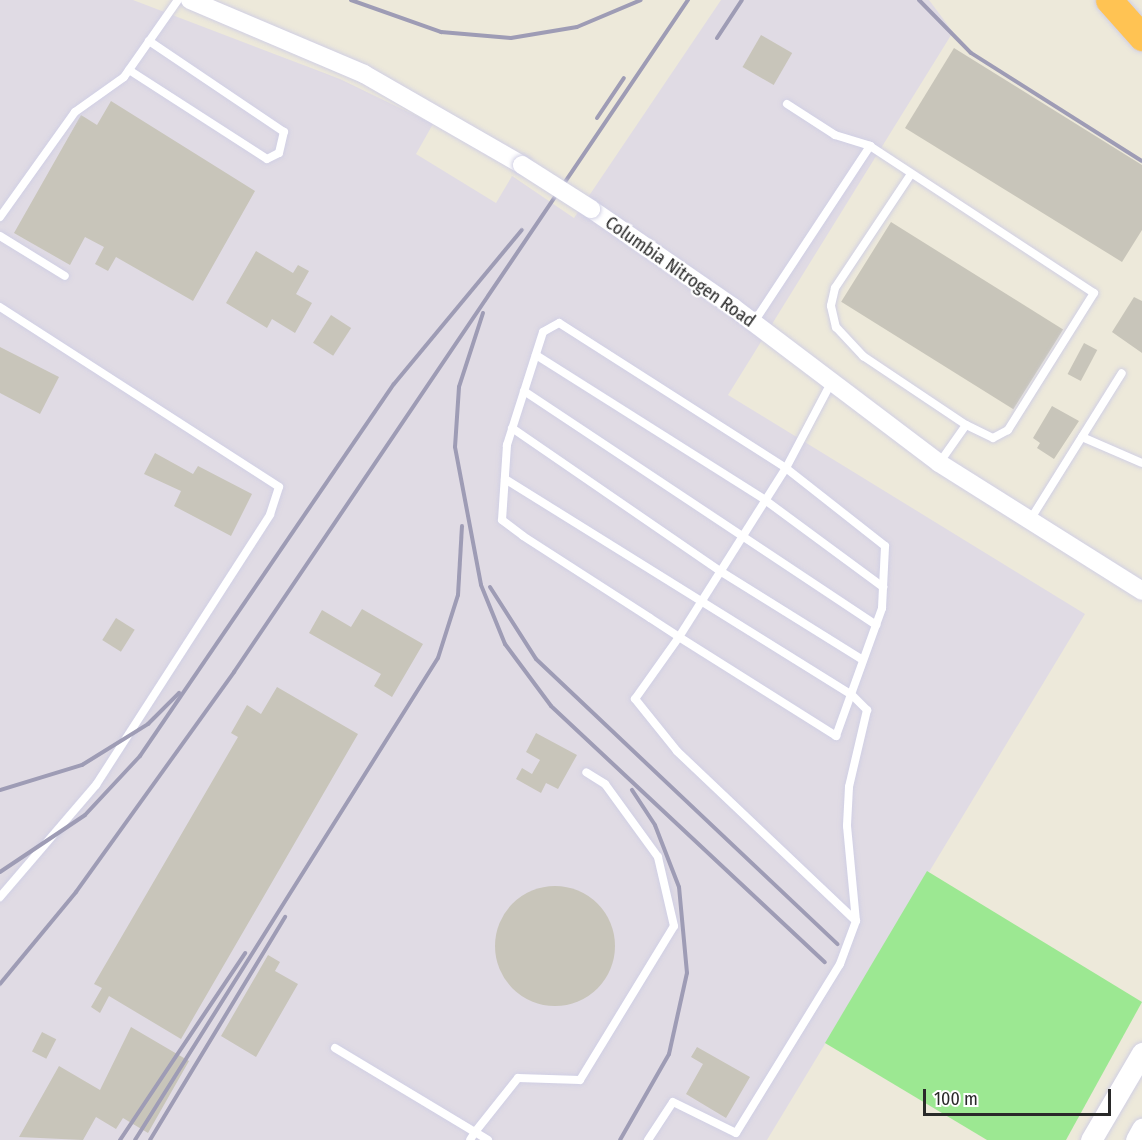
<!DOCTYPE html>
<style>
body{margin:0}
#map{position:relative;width:1142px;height:1140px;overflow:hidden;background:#ede9da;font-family:"Fira Sans Condensed",sans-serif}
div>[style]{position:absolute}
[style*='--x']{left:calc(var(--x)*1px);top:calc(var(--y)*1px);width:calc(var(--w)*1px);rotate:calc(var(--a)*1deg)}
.industrial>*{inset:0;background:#e0dbe4}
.green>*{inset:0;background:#9ce892}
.building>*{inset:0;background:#c8c5ba;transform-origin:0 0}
.round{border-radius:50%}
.roads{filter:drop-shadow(0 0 2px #d0cfe4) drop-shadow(0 0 2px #d0cfe4)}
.service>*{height:8px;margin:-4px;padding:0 4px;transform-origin:4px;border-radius:4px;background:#fff}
.tertiary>*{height:18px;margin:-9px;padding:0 9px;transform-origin:9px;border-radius:9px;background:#fff}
.secondary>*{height:21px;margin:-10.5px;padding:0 10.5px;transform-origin:10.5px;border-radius:10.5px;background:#fff}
.motorway>*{height:27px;margin:-13.5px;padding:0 13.5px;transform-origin:13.5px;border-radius:13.5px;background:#ffc353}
.rail>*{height:4px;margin:-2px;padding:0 2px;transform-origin:2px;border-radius:2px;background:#9e9cb5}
.bridges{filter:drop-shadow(0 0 2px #d0cfe4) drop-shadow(0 0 2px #d0cfe4)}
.tertiary-bridge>*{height:18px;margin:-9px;padding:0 9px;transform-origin:9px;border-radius:9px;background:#fff}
span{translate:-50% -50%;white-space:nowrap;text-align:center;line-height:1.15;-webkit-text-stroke:4.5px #fff;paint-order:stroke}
.street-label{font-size:18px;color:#292929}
.scale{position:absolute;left:923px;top:1089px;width:188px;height:27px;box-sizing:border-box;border:3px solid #292929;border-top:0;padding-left:8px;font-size:18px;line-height:21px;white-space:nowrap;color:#292929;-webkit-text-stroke:4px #fff;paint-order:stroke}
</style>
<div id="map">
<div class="industrial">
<div style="clip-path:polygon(0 0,133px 0,340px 79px,404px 110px,433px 124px,416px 154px,496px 203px,512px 176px,574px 218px,721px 0,929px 0,953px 32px,728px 395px,1085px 614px,767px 1140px,0 1140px)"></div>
</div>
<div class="green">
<div style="clip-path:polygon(927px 871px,1142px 1002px,1066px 1140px,987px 1140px,825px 1043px)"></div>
</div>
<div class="building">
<div style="left:761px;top:35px;width:36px;height:37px;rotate:30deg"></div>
<div style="clip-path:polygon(954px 48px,1142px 165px,1142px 230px,1122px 262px,905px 128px)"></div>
<div style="clip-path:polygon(111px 101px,255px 191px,193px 301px,116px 257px,108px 271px,95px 264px,104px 247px,85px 237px,70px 265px,14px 233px,81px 115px,97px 125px)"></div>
<div style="left:891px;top:222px;width:203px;height:94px;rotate:32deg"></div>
<div style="clip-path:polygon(256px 251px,293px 273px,298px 265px,309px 271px,296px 294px,312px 303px,295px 333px,272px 319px,267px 328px,226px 303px)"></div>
<div style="clip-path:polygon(1134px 297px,1142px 301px,1142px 353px,1112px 332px)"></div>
<div style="left:331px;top:315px;width:24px;height:33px;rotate:33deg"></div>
<div style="left:1084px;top:343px;width:15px;height:35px;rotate:28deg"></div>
<div style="clip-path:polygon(0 347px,59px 377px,40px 414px,0 393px)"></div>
<div style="clip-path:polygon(1052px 406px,1079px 421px,1054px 459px,1037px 448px,1040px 443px,1033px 438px)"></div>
<div style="clip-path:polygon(155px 453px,193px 474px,198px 466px,252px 494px,231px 536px,174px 506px,181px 491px,144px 474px)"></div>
<div style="clip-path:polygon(362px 609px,423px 644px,392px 697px,374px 686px,381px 674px,309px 633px,322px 610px,351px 627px)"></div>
<div style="left:116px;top:618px;width:22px;height:26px;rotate:32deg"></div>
<div style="clip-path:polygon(277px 687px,358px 734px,181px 1039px,109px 996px,100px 1013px,91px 1007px,102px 988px,94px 984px,238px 737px,231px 733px,247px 705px,261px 714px)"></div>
<div style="clip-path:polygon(536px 733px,577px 755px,558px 789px,546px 783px,541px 793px,516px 779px,522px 768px,532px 774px,540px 760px,526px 752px)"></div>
<div class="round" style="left:495px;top:886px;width:120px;height:120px"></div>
<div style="clip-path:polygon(268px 955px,280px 962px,275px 971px,298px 984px,256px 1057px,221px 1036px)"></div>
<div style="clip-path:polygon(131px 1027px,189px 1061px,148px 1133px,123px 1118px,116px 1129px,96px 1117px,83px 1140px,19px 1137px,59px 1066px,100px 1090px)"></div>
<div style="left:42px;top:1032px;width:16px;height:22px;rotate:27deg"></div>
<div style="clip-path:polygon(697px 1047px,750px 1077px,726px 1118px,686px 1094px,703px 1064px,691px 1057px)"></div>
</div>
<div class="roads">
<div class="service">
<div style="--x:129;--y:70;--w:164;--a:32.8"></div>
<div style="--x:267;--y:159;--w:13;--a:-27"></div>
<div style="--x:279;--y:153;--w:22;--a:-77"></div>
<div style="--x:284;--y:132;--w:163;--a:-146"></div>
<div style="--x:787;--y:104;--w:57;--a:32.9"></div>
<div style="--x:835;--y:135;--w:37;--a:17"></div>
<div style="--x:911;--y:174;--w:137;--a:123.7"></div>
<div style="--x:835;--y:288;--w:18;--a:103"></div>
<div style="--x:831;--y:306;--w:22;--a:77"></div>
<div style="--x:836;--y:327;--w:40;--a:47"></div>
<div style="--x:863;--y:356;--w:124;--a:33.8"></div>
<div style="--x:966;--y:425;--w:45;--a:125.1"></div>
<div style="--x:0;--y:217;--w:129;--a:-54.5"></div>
<div style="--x:75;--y:112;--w:60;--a:-35.5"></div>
<div style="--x:124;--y:77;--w:94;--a:-55"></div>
<div style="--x:0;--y:236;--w:76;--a:31.6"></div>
<div style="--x:0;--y:307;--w:332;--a:32.8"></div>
<div style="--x:279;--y:487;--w:29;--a:108"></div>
<div style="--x:270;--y:515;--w:321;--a:122.8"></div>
<div style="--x:96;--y:785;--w:148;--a:130.6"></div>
<div style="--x:754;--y:322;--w:211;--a:-56.6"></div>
<div style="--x:870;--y:146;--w:268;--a:33.3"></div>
<div style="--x:1094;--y:293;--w:162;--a:122.1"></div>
<div style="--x:1008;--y:430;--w:17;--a:152"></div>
<div style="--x:993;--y:438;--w:30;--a:-154"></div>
<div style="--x:536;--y:355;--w:271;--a:32.3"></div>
<div style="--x:765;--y:500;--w:147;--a:36.4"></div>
<div style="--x:524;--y:391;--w:423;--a:33.6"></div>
<div style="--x:512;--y:428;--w:252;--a:34.5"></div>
<div style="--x:720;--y:571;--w:168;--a:31.9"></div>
<div style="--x:1082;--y:437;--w:65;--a:23.4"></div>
<div style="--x:505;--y:479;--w:407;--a:31.9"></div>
<div style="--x:851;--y:694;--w:23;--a:45"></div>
<div style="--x:867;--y:710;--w:79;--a:103.2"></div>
<div style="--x:849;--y:787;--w:39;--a:93"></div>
<div style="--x:847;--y:826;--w:95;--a:84.6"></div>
<div style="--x:1030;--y:520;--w:173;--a:-58"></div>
<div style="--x:335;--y:1048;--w:163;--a:31"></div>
<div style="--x:475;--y:1132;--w:9;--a:122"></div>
<div style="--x:488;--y:1140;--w:15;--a:-148"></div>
<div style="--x:475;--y:1132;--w:69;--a:-51.5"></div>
<div style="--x:518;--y:1078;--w:62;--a:1.8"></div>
<div style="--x:580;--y:1080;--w:180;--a:-58.6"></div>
<div style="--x:674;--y:926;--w:71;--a:-103.1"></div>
<div style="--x:658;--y:857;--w:90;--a:-126"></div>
<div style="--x:605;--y:784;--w:22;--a:-148"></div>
<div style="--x:648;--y:1140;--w:45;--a:-56.7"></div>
<div style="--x:673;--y:1102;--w:70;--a:26.2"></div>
<div style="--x:736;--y:1133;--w:198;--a:-58.4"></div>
<div style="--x:840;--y:964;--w:46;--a:-69.6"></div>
<div style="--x:856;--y:921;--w:247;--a:-136.5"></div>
<div style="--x:677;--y:751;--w:67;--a:-128.9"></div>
<div style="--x:635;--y:699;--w:76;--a:-54.6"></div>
<div style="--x:679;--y:637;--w:200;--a:-57.7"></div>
<div style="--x:786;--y:468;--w:269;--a:-147.4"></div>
<div style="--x:559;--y:323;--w:18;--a:151"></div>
<div style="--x:543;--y:332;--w:119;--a:107.7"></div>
<div style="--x:507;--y:445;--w:75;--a:93.8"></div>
<div style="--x:502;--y:520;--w:26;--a:37"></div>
<div style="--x:523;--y:536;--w:151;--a:32.8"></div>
<div style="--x:650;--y:618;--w:35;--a:33"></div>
<div style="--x:679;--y:637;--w:186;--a:32.2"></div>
<div style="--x:836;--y:736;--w:136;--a:-70.2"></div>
<div style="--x:882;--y:608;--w:62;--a:-87.2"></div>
<div style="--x:885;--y:546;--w:126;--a:-141.8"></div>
<div style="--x:786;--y:468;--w:96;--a:-62.1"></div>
</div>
<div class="tertiary">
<div style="--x:190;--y:0;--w:189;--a:23"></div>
<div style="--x:364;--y:74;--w:182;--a:29.9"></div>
<div style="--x:591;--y:209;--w:173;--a:34.6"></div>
<div style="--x:733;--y:307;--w:258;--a:37.1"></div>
<div style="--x:939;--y:463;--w:240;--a:32.2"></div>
</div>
<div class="secondary">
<div style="--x:1091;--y:1140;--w:101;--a:-59.6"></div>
<div style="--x:1136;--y:1140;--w:13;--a:-61"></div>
</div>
<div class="motorway">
<div style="--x:1109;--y:0;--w:50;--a:48.3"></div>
</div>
</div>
<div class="rail">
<div style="--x:351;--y:0;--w:96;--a:19.6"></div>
<div style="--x:441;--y:32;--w:70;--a:4.9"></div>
<div style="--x:511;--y:38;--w:67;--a:-9.5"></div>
<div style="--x:577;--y:27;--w:69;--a:-22.9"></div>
<div style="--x:919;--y:0;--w:74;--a:45.5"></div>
<div style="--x:971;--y:53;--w:202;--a:32.3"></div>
<div style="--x:717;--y:38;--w:45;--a:-56.7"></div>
<div style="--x:597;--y:118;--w:48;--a:-56"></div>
<div style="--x:483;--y:313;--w:78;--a:108"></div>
<div style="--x:459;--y:387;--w:60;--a:93.8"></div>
<div style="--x:455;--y:447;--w:140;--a:79.3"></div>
<div style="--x:481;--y:585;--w:64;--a:67.9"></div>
<div style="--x:505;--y:644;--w:77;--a:53.4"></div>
<div style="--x:551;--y:706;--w:375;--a:43.1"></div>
<div style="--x:490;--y:587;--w:85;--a:57.4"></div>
<div style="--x:536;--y:659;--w:415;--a:43.4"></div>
<div style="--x:0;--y:790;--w:86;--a:-17"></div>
<div style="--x:82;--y:765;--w:78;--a:-31.8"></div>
<div style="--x:148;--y:724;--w:44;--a:-45"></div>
<div style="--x:0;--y:872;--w:102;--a:-33.8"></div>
<div style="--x:85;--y:815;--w:81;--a:-47"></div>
<div style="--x:140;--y:756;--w:450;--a:-55.7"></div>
<div style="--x:394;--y:384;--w:200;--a:-50.3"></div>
<div style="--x:0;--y:984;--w:119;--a:-50.4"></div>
<div style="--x:76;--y:892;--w:271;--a:-54.3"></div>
<div style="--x:234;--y:672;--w:811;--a:-55.96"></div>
<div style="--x:120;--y:1140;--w:225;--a:-56.2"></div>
<div style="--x:135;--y:1140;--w:569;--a:-57.85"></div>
<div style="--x:438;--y:658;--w:66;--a:-72.4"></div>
<div style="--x:458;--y:595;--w:69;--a:-86.7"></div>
<div style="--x:150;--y:1140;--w:261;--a:-58.8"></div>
<div style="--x:620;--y:1140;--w:99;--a:-60.3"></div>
<div style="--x:669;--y:1054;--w:83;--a:-77.5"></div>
<div style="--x:687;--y:973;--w:86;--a:-95.3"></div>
<div style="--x:679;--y:887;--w:66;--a:-111.2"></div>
<div style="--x:655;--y:825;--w:42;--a:-123.3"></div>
</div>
<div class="bridges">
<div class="tertiary-bridge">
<div style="--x:522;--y:165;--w:82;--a:32.5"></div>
</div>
</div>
<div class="street-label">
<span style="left:680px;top:272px;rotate:35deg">Columbia Nitrogen Road</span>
</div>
<div class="scale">100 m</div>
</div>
